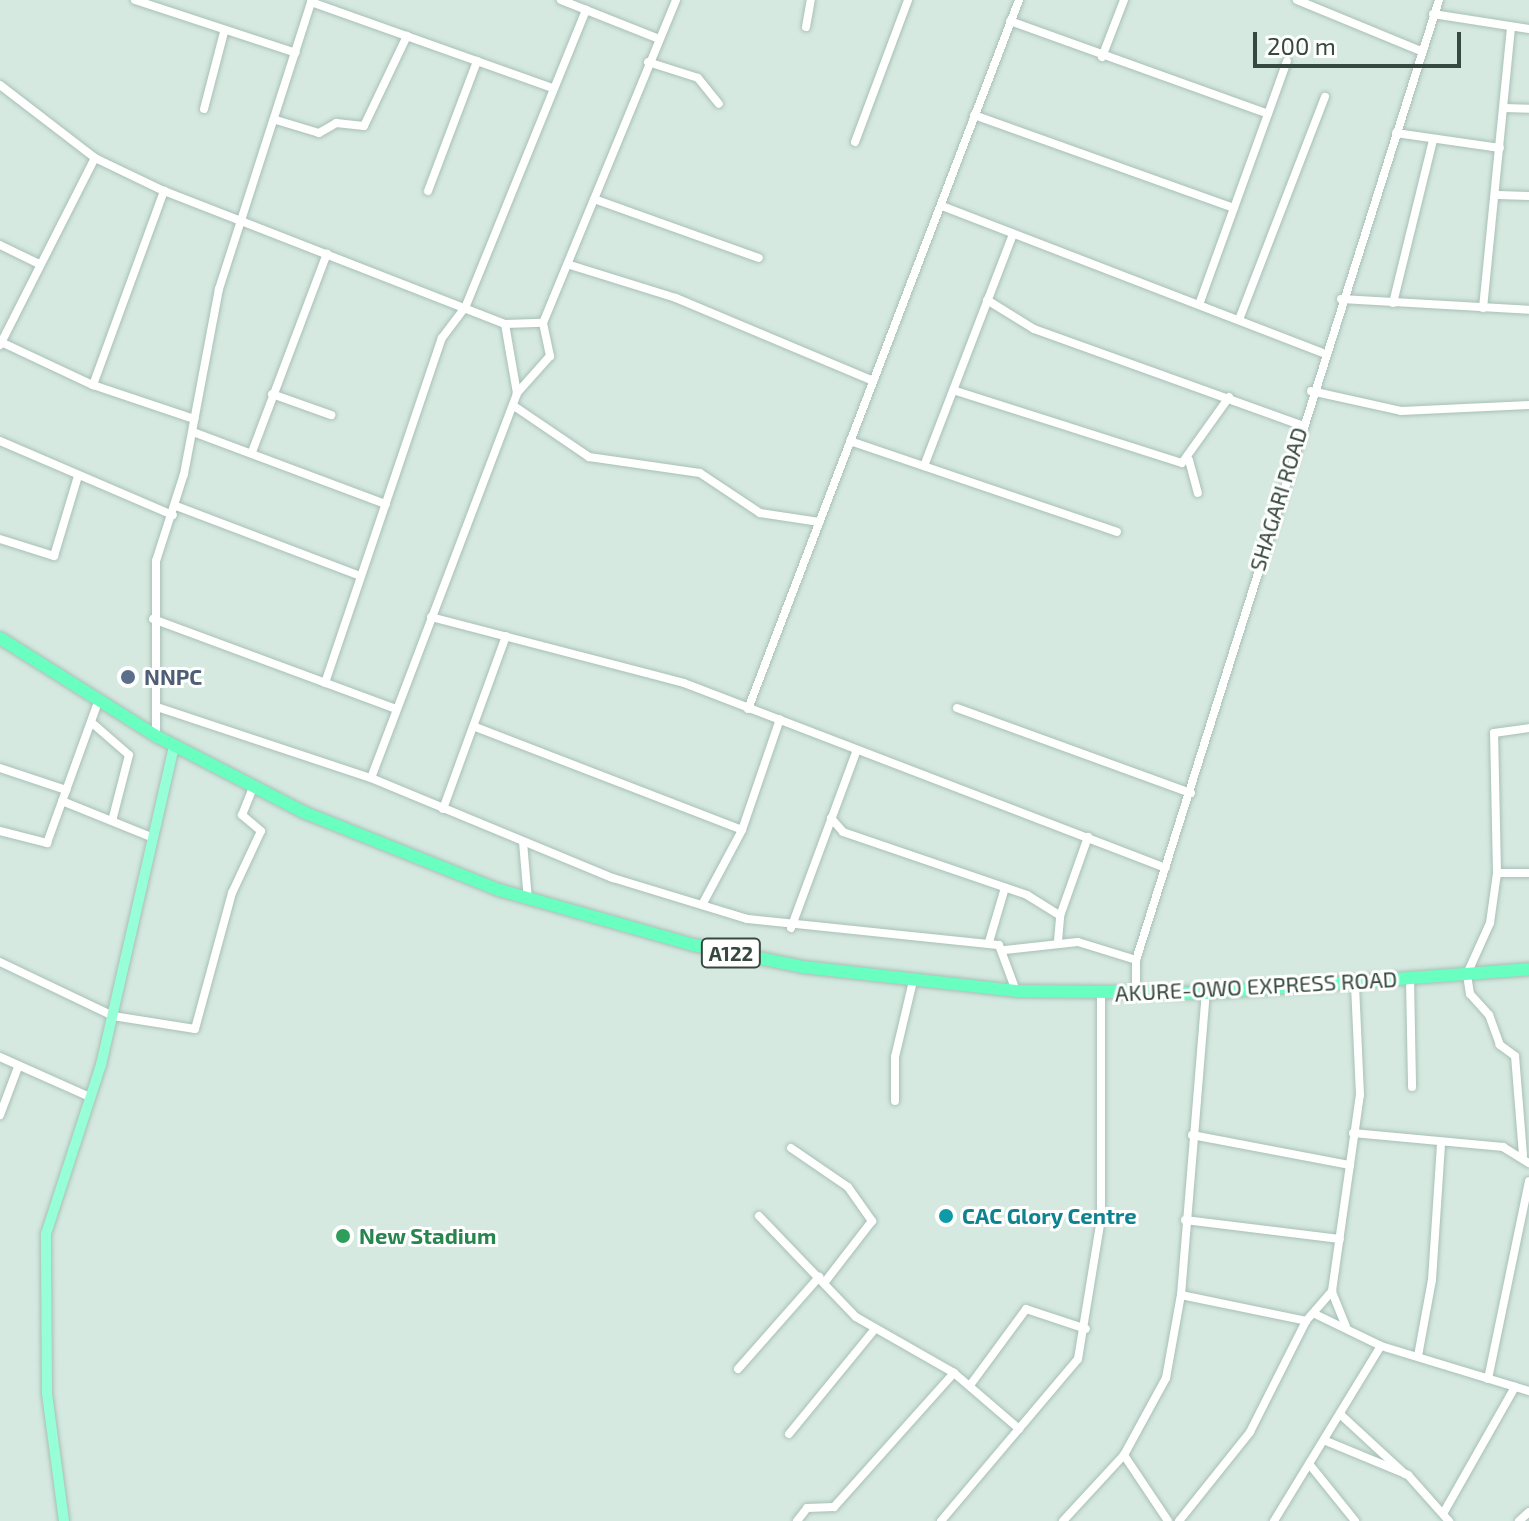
<!DOCTYPE html>
<style>
body{margin:0}
#map{position:relative;width:1529px;height:1521px;overflow:hidden;background:#e7f4ef;font-family:"Exo 2",sans-serif}
div>[style]{position:absolute}
[style*='--x']{left:calc(var(--x)*1px);top:calc(var(--y)*1px);width:calc(var(--w)*1px);rotate:calc(var(--a)*1deg)}
.residential>*{inset:0;background:#d5e9e1;transform-origin:0 0}
.roads{filter:drop-shadow(0 0 2px #a9c0b6) drop-shadow(0 0 2px #a9c0b6)}
.minor>*{height:8px;margin:-4px;padding:0 4px;transform-origin:4px;border-radius:4px;background:#fff}
.major>*{height:10px;margin:-5px;padding:0 5px;transform-origin:5px;border-radius:5px;background:#96ffd8}
.highway>*{height:12px;margin:-6px;padding:0 6px;transform-origin:6px;border-radius:6px;background:#68ffc0}
.dots>*{width:22px;height:22px;translate:-50% -50%;box-sizing:border-box;border:4px solid #fff;border-radius:50%}
span{translate:-50% -50%;white-space:nowrap;text-align:center;line-height:1.15;-webkit-text-stroke:6px #fff;paint-order:stroke}
.shield-label span{padding:2px 6px;background:#fff;border:2px solid;border-radius:6px;-webkit-text-stroke-width:0}
.shield-label{font-size:20px;color:#36483f;font-weight:700}
.street-label{font-size:22px;color:#36483f}
.service-label{font-size:22px;color:#4e5e75;font-weight:700}
.left{translate:0 -50%;text-align:left}
.culture-label{font-size:22px;color:#0d838f;font-weight:700}
.leisure-label{font-size:22px;color:#27864d;font-weight:700}
.scale{position:absolute;left:1253px;top:32px;width:208px;height:36px;box-sizing:border-box;border:4px solid #36483f;border-top:0;padding-left:10px;font-size:24px;line-height:28px;white-space:nowrap;color:#36483f;-webkit-text-stroke:6px #fff;paint-order:stroke}
</style>
<div id="map">
<div class="residential">
<div style="left:0;top:0;width:1529px;height:1521px"></div>
</div>
<div class="roads">
<div class="minor">
<div style="--x:135;--y:0;--w:169;--a:18.2"></div>
<div style="--x:561;--y:0;--w:105;--a:21.7"></div>
<div style="--x:1297;--y:0;--w:134;--a:22.4"></div>
<div style="--x:311;--y:2;--w:257;--a:19.6"></div>
<div style="--x:1433;--y:14;--w:97;--a:8.9"></div>
<div style="--x:1010;--y:21;--w:274;--a:19.8"></div>
<div style="--x:1268;--y:114;--w:200;--a:109.9"></div>
<div style="--x:806;--y:27;--w:27;--a:-80"></div>
<div style="--x:1102;--y:57;--w:61;--a:-68.9"></div>
<div style="--x:648;--y:62;--w:52;--a:17.7"></div>
<div style="--x:698;--y:78;--w:33;--a:51"></div>
<div style="--x:0;--y:85;--w:120;--a:37.5"></div>
<div style="--x:95;--y:158;--w:76;--a:25.6"></div>
<div style="--x:164;--y:191;--w:366;--a:21.3"></div>
<div style="--x:1504;--y:108;--w:25;--a:2"></div>
<div style="--x:204;--y:109;--w:80;--a:-75.4"></div>
<div style="--x:1268;--y:114;--w:56;--a:-70.3"></div>
<div style="--x:974;--y:115;--w:276;--a:19.7"></div>
<div style="--x:276;--y:120;--w:45;--a:16.8"></div>
<div style="--x:319;--y:133;--w:20;--a:-30"></div>
<div style="--x:336;--y:123;--w:28;--a:6"></div>
<div style="--x:364;--y:126;--w:100;--a:-64.5"></div>
<div style="--x:1396;--y:133;--w:105;--a:8.2"></div>
<div style="--x:855;--y:142;--w:152;--a:-69.5"></div>
<div style="--x:428;--y:191;--w:139;--a:-69.3"></div>
<div style="--x:1498;--y:195;--w:31;--a:2"></div>
<div style="--x:594;--y:199;--w:175;--a:19.7"></div>
<div style="--x:942;--y:206;--w:407;--a:21.1"></div>
<div style="--x:0;--y:245;--w:41;--a:25.9"></div>
<div style="--x:570;--y:265;--w:111;--a:17.3"></div>
<div style="--x:676;--y:298;--w:214;--a:22.8"></div>
<div style="--x:1341;--y:299;--w:188;--a:3.3"></div>
<div style="--x:987;--y:300;--w:55;--a:31.7"></div>
<div style="--x:1034;--y:329;--w:283;--a:19.8"></div>
<div style="--x:1393;--y:303;--w:168;--a:-76.2"></div>
<div style="--x:1483;--y:308;--w:280;--a:-84.3"></div>
<div style="--x:1240;--y:317;--w:236;--a:-68.9"></div>
<div style="--x:543;--y:323;--w:349;--a:-67.6"></div>
<div style="--x:543;--y:323;--w:34;--a:78"></div>
<div style="--x:550;--y:356;--w:50;--a:131.7"></div>
<div style="--x:517;--y:393;--w:70;--a:-99.9"></div>
<div style="--x:505;--y:324;--w:38;--a:-2"></div>
<div style="--x:1;--y:342;--w:102;--a:25.1"></div>
<div style="--x:93;--y:385;--w:107;--a:18.6"></div>
<div style="--x:0;--y:345;--w:210;--a:-63.1"></div>
<div style="--x:93;--y:385;--w:207;--a:-69.9"></div>
<div style="--x:956;--y:391;--w:237;--a:17.7"></div>
<div style="--x:1182;--y:463;--w:81;--a:-54.5"></div>
<div style="--x:1311;--y:391;--w:92;--a:12.5"></div>
<div style="--x:1401;--y:411;--w:128;--a:-2.7"></div>
<div style="--x:272;--y:394;--w:63;--a:19.6"></div>
<div style="--x:514;--y:406;--w:91;--a:34.2"></div>
<div style="--x:589;--y:457;--w:112;--a:8.2"></div>
<div style="--x:700;--y:473;--w:72;--a:33.7"></div>
<div style="--x:760;--y:513;--w:60;--a:8.7"></div>
<div style="--x:193;--y:432;--w:206;--a:20.5"></div>
<div style="--x:0;--y:441;--w:188;--a:23.2"></div>
<div style="--x:850;--y:441;--w:282;--a:18.8"></div>
<div style="--x:252;--y:452;--w:212;--a:-69.3"></div>
<div style="--x:1189;--y:460;--w:34;--a:75"></div>
<div style="--x:924;--y:466;--w:248;--a:-69"></div>
<div style="--x:176;--y:506;--w:197;--a:20.8"></div>
<div style="--x:0;--y:539;--w:57;--a:17.5"></div>
<div style="--x:54;--y:556;--w:84;--a:-73.3"></div>
<div style="--x:431;--y:617;--w:261;--a:14.6"></div>
<div style="--x:684;--y:683;--w:516;--a:21"></div>
<div style="--x:153;--y:619;--w:257;--a:20.3"></div>
<div style="--x:325;--y:683;--w:364;--a:-71.3"></div>
<div style="--x:442;--y:338;--w:38;--a:-53"></div>
<div style="--x:465;--y:308;--w:322;--a:-67.9"></div>
<div style="--x:157;--y:707;--w:225;--a:18.4"></div>
<div style="--x:371;--y:778;--w:262;--a:22.5"></div>
<div style="--x:613;--y:878;--w:140;--a:17"></div>
<div style="--x:747;--y:919;--w:253;--a:5.9"></div>
<div style="--x:999;--y:945;--w:49;--a:69.7"></div>
<div style="--x:957;--y:708;--w:249;--a:20"></div>
<div style="--x:748;--y:709;--w:759;--a:-69.08"></div>
<div style="--x:91;--y:722;--w:50;--a:41"></div>
<div style="--x:129;--y:755;--w:68;--a:104.4"></div>
<div style="--x:478;--y:728;--w:283;--a:21.1"></div>
<div style="--x:156;--y:736;--w:175;--a:-90"></div>
<div style="--x:156;--y:561;--w:91;--a:-72.2"></div>
<div style="--x:184;--y:474;--w:188;--a:-79.3"></div>
<div style="--x:219;--y:289;--w:304;--a:-72.2"></div>
<div style="--x:0;--y:768;--w:70;--a:18.4"></div>
<div style="--x:371;--y:778;--w:412;--a:-69.2"></div>
<div style="--x:62;--y:801;--w:96;--a:22"></div>
<div style="--x:443;--y:809;--w:184;--a:-70"></div>
<div style="--x:831;--y:818;--w:18;--a:49"></div>
<div style="--x:843;--y:832;--w:194;--a:18.9"></div>
<div style="--x:1027;--y:895;--w:39;--a:32"></div>
<div style="--x:1060;--y:916;--w:84;--a:-70.5"></div>
<div style="--x:0;--y:831;--w:49;--a:14.3"></div>
<div style="--x:47;--y:843;--w:150;--a:-70.1"></div>
<div style="--x:523;--y:842;--w:58;--a:85.1"></div>
<div style="--x:1497;--y:873;--w:32;--a:0"></div>
<div style="--x:702;--y:905;--w:85;--a:-61.9"></div>
<div style="--x:742;--y:830;--w:117;--a:-71.1"></div>
<div style="--x:791;--y:928;--w:190;--a:-69.7"></div>
<div style="--x:1058;--y:941;--w:25;--a:-85"></div>
<div style="--x:989;--y:942;--w:53;--a:-73.6"></div>
<div style="--x:1005;--y:950;--w:73;--a:-6.3"></div>
<div style="--x:1078;--y:942;--w:61;--a:17.2"></div>
<div style="--x:0;--y:962;--w:125;--a:25.5"></div>
<div style="--x:113;--y:1016;--w:83;--a:9"></div>
<div style="--x:195;--y:1029;--w:141;--a:-74.8"></div>
<div style="--x:232;--y:893;--w:68;--a:-64.9"></div>
<div style="--x:261;--y:831;--w:25;--a:-140"></div>
<div style="--x:242;--y:815;--w:29;--a:-68"></div>
<div style="--x:1410;--y:979;--w:108;--a:88.9"></div>
<div style="--x:1136;--y:993;--w:33;--a:-90"></div>
<div style="--x:1136;--y:960;--w:1007;--a:-72.48"></div>
<div style="--x:0;--y:1057;--w:98;--a:24"></div>
<div style="--x:895;--y:1101;--w:44;--a:-90"></div>
<div style="--x:895;--y:1057;--w:78;--a:-76.7"></div>
<div style="--x:0;--y:1115;--w:51;--a:-69.4"></div>
<div style="--x:1353;--y:1133;--w:151;--a:5.3"></div>
<div style="--x:1503;--y:1147;--w:31;--a:32"></div>
<div style="--x:1192;--y:1135;--w:161;--a:10.8"></div>
<div style="--x:791;--y:1148;--w:69;--a:34.4"></div>
<div style="--x:848;--y:1187;--w:42;--a:54.8"></div>
<div style="--x:872;--y:1221;--w:78;--a:127.7"></div>
<div style="--x:1523;--y:1155;--w:99;--a:-94.6"></div>
<div style="--x:1515;--y:1056;--w:19;--a:-144"></div>
<div style="--x:1500;--y:1045;--w:32;--a:-110"></div>
<div style="--x:1489;--y:1015;--w:28;--a:-132"></div>
<div style="--x:1470;--y:994;--w:20;--a:-99"></div>
<div style="--x:1467;--y:974;--w:56;--a:-65.7"></div>
<div style="--x:1490;--y:923;--w:50;--a:-82"></div>
<div style="--x:1497;--y:873;--w:140;--a:-91.2"></div>
<div style="--x:1494;--y:733;--w:35;--a:-8"></div>
<div style="--x:759;--y:1216;--w:140;--a:46.2"></div>
<div style="--x:856;--y:1317;--w:113;--a:29.7"></div>
<div style="--x:954;--y:1373;--w:86;--a:40.7"></div>
<div style="--x:1185;--y:1220;--w:156;--a:7"></div>
<div style="--x:1332;--y:1292;--w:37;--a:68"></div>
<div style="--x:1181;--y:1295;--w:128;--a:11.7"></div>
<div style="--x:1306;--y:1321;--w:40;--a:-49"></div>
<div style="--x:1332;--y:1291;--w:198;--a:-81.9"></div>
<div style="--x:1360;--y:1095;--w:112;--a:-92.6"></div>
<div style="--x:1317;--y:1315;--w:71;--a:25.8"></div>
<div style="--x:1381;--y:1346;--w:155;--a:16.9"></div>
<div style="--x:1418;--y:1356;--w:77;--a:-79.6"></div>
<div style="--x:1432;--y:1280;--w:134;--a:-86.2"></div>
<div style="--x:738;--y:1369;--w:123;--a:-48.6"></div>
<div style="--x:1488;--y:1379;--w:202;--a:-78.3"></div>
<div style="--x:971;--y:1384;--w:93;--a:-53.7"></div>
<div style="--x:1026;--y:1309;--w:63;--a:18.4"></div>
<div style="--x:1341;--y:1415;--w:87;--a:42.7"></div>
<div style="--x:789;--y:1434;--w:134;--a:-50.7"></div>
<div style="--x:1326;--y:1441;--w:89;--a:22.5"></div>
<div style="--x:1408;--y:1475;--w:62;--a:48.3"></div>
<div style="--x:1124;--y:1455;--w:79;--a:56.3"></div>
<div style="--x:1310;--y:1465;--w:72;--a:51.2"></div>
<div style="--x:1444;--y:1512;--w:144;--a:-60.4"></div>
<div style="--x:797;--y:1521;--w:16;--a:-52"></div>
<div style="--x:807;--y:1508;--w:27;--a:-2"></div>
<div style="--x:834;--y:1507;--w:180;--a:-48.2"></div>
<div style="--x:941;--y:1521;--w:212;--a:-49.8"></div>
<div style="--x:1078;--y:1359;--w:143;--a:-80.7"></div>
<div style="--x:1101;--y:1218;--w:225;--a:-90"></div>
<div style="--x:1063;--y:1521;--w:90;--a:-47.3"></div>
<div style="--x:1124;--y:1455;--w:88;--a:-61.4"></div>
<div style="--x:1166;--y:1378;--w:84;--a:-79.8"></div>
<div style="--x:1181;--y:1295;--w:303;--a:-85.3"></div>
<div style="--x:1179;--y:1521;--w:114;--a:-51.4"></div>
<div style="--x:1250;--y:1432;--w:124;--a:-63.2"></div>
<div style="--x:1274;--y:1521;--w:205;--a:-58.6"></div>
<div style="--x:1519;--y:1521;--w:13;--a:-42"></div>
</div>
<div class="major">
<div style="--x:64;--y:1521;--w:129;--a:-97.6"></div>
<div style="--x:47;--y:1393;--w:159;--a:-90.4"></div>
<div style="--x:46;--y:1234;--w:178;--a:-72"></div>
<div style="--x:101;--y:1065;--w:327;--a:-77.1"></div>
</div>
<div class="highway">
<div style="--x:0;--y:638;--w:184;--a:32.1"></div>
<div style="--x:156;--y:736;--w:165;--a:27.3"></div>
<div style="--x:303;--y:812;--w:211;--a:21.7"></div>
<div style="--x:499;--y:890;--w:203;--a:15.8"></div>
<div style="--x:694;--y:945;--w:111;--a:11.4"></div>
<div style="--x:803;--y:967;--w:214;--a:6.4"></div>
<div style="--x:1016;--y:991;--w:190;--a:0.6"></div>
<div style="--x:1206;--y:993;--w:324;--a:-4.2"></div>
</div>
</div>
<div class="dots">
<div style="left:128px;top:677px;background:#5c6f8a"></div>
<div style="left:946px;top:1216px;background:#0f9aa8"></div>
<div style="left:343px;top:1236px;background:#2e9e5b"></div>
</div>
<div class="shield-label">
<span style="left:731px;top:953px">A122</span>
</div>
<div class="street-label">
<span style="left:1278px;top:499px;rotate:-73deg">SHAGARI ROAD</span>
<span style="left:1256px;top:986px;rotate:-3deg">AKURE-OWO EXPRESS ROAD</span>
</div>
<div class="service-label">
<span class="left" style="left:144px;top:677px">NNPC</span>
</div>
<div class="culture-label">
<span class="left" style="left:962px;top:1216px">CAC Glory Centre</span>
</div>
<div class="leisure-label">
<span class="left" style="left:359px;top:1236px">New Stadium</span>
</div>
<div class="scale">200 m</div>
</div>
